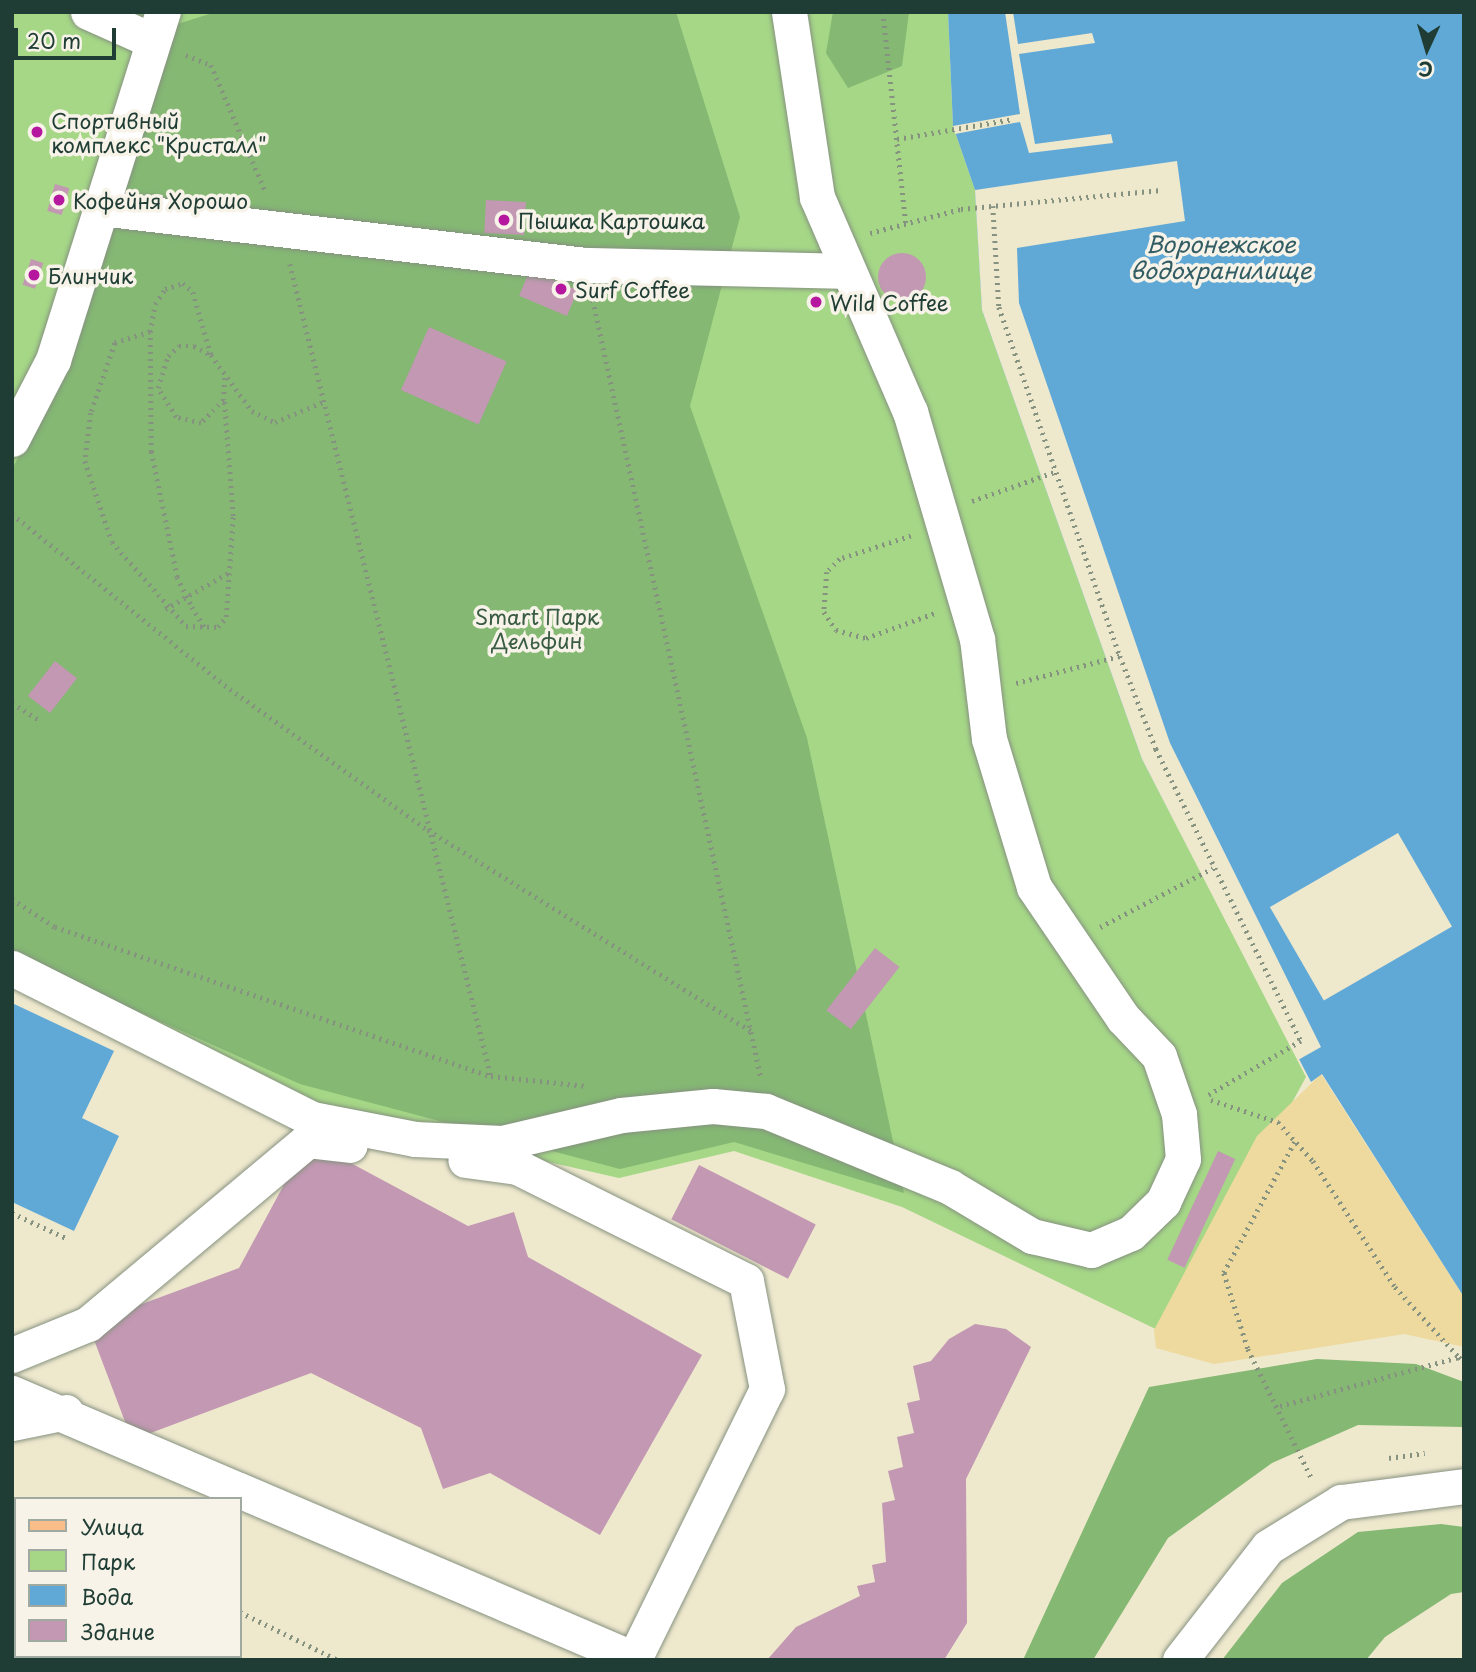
<!DOCTYPE html>
<meta charset="utf-8">
<style>
body{margin:0}
#map{position:relative;width:1476px;height:1672px;overflow:hidden;background:#eee8cd;font-family:"Playpen Sans",sans-serif}
div>[style]{position:absolute}
[style*='--x']{left:calc(var(--x)*1px);top:calc(var(--y)*1px);width:calc(var(--w)*1px);rotate:calc(var(--a)*1deg)}
.green>*{inset:0;background:#a5d786}
.forest>*{inset:0;background:#84b873}
.sand>*{inset:0;background:#eeda9e}
.water>*{inset:0;background:#60a9d7}
.pier>*{inset:0;background:#eee8cd;transform-origin:0 0}
.building>*{inset:0;background:#c298b2;transform-origin:0 0}
.round{border-radius:50%}
.path>*{height:4.5px;margin-top:-2.25px;transform-origin:0;background:repeating-linear-gradient(90deg,#869280 0 2px,transparent 0 7px)}
.roads{filter:drop-shadow(0 0 2px #869280) drop-shadow(0 0 2px #869280)}
.minor>*{height:35px;margin:-17.5px;padding:0 17.5px;transform-origin:17.5px;border-radius:17.5px;background:#fff}
.major>*{height:38px;margin:-19px;padding:0 19px;transform-origin:19px;border-radius:19px;background:#f8bd88}
.path-bridge>*{height:4.5px;margin-top:-2.25px;transform-origin:0;background:repeating-linear-gradient(90deg,#869280 0 2px,transparent 0 7px)}
.dots>*{width:19px;height:19px;translate:-50% -50%;box-sizing:border-box;border:4px solid #f7f3e8;border-radius:50%}
span{translate:-50% -50%;white-space:nowrap;text-align:center;line-height:1.15;-webkit-text-stroke:7px #f7f3e8;paint-order:stroke}
.poi-label{font-size:21px;color:#1f3d34}
.left{translate:0 -50%;text-align:left}
.park-label{font-size:21px;color:#3a5c44}
.water-label{font-size:23px;color:#325d65;font-style:italic}
.frame{position:absolute;inset:0;border:14px solid #1f3d34;pointer-events:none}
.legend{position:absolute;left:14px;top:1497px;width:228px;height:161px;box-sizing:border-box;background:#f7f3e8;border:2px solid #a1aaa0;margin:0;padding:9px 12px;list-style:none;font-size:21px;color:#1f3d34}
.legend li{display:flex;align-items:center;gap:14px;height:35px}
.legend b{width:35px;border:2px solid #a1aaa0}
.north{position:absolute;left:1392px;top:14px;width:70px;height:70px;-webkit-text-stroke:5px #f7f3e8;paint-order:stroke;rotate:184deg;font-size:19px;font-weight:700;line-height:28px;text-align:center;color:#1f3d34}
.north::after{content:'';display:block;margin:auto;width:24px;height:32px;background:#1f3d34;clip-path:polygon(50% 0,100% 100%,50% 72%,0 100%)}
.scale{position:absolute;left:14px;top:28px;width:102px;height:32px;box-sizing:border-box;border:4px solid #1f3d34;border-top:0;padding-left:9px;font-size:21px;line-height:24px;white-space:nowrap;color:#1f3d34;-webkit-text-stroke:5px #f7f3e8;paint-order:stroke}
</style>
<div id="map">
<div class="green">
<div style="clip-path:polygon(12px 12px,948px 12px,953px 126px,975px 190px,982px 310px,1142px 759px,1306px 1077px,1166px 1334px,902px 1207px,734px 1151px,619px 1178px,509px 1153px,413px 1150px,12px 983px)"></div>
</div>
<div class="forest">
<div style="clip-path:polygon(216px 12px,676px 12px,740px 217px,690px 406px,807px 738px,904px 1193px,734px 1142px,620px 1169px,300px 1084px,12px 955px,12px 469px,65px 371px,171px 26px)"></div>
<div style="clip-path:polygon(833px 12px,909px 12px,902px 66px,848px 88px,826px 53px)"></div>
<div style="clip-path:polygon(1317px 1359px,1416px 1364px,1464px 1382px,1464px 1427px,1358px 1425px,1272px 1463px,1168px 1538px,1093px 1660px,1023px 1660px,1149px 1387px)"></div>
<div style="clip-path:polygon(1441px 1524px,1464px 1527px,1464px 1592px,1451px 1594px,1385px 1637px,1366px 1660px,1222px 1660px,1282px 1583px,1358px 1532px)"></div>
</div>
<div class="sand">
<div style="clip-path:polygon(1321px 1074px,1464px 1297px,1464px 1347px,1404px 1334px,1214px 1364px,1156px 1348px,1154px 1330px,1257px 1136px)"></div>
</div>
<div class="water">
<div style="clip-path:polygon(948px 12px,1464px 12px,1464px 1297px,1322px 1074px,1311px 1082px,1142px 759px,982px 310px,975px 190px,953px 126px)"></div>
<div style="clip-path:polygon(12px 1003px,114px 1051px,82px 1118px,119px 1136px,74px 1231px,12px 1202px)"></div>
</div>
<div class="pier">
<div style="clip-path:polygon(1005px 12px,1013px 12px,1018px 44px,1092px 33px,1095px 43px,1019px 54px,1035px 144px,1111px 134px,1113px 143px,1029px 153px,1020px 122px,955px 134px,953px 126px,1020px 114px)"></div>
<div style="clip-path:polygon(1177px 161px,1185px 221px,1017px 248px,1019px 303px,1170px 743px,1321px 1047px,1298px 1060px,1142px 759px,982px 310px,975px 190px)"></div>
<div style="left:1398px;top:833px;width:108px;height:148px;rotate:60deg"></div>
</div>
<div class="building">
<div style="left:55px;top:184px;width:15px;height:28px;rotate:16deg"></div>
<div style="left:486px;top:200px;width:40px;height:33px;rotate:3deg"></div>
<div class="round" style="left:878px;top:253px;width:48px;height:48px"></div>
<div style="left:31px;top:259px;width:13px;height:27px;rotate:18deg"></div>
<div style="left:530px;top:270px;width:52px;height:28px;rotate:23deg"></div>
<div style="left:429px;top:327px;width:85px;height:69px;rotate:24deg"></div>
<div style="left:55px;top:661px;width:28px;height:44px;rotate:38deg"></div>
<div style="left:875px;top:948px;width:31px;height:79px;rotate:38deg"></div>
<div style="clip-path:polygon(308px 1140px,468px 1226px,514px 1212px,528px 1257px,702px 1355px,600px 1535px,490px 1473px,443px 1489px,421px 1428px,311px 1373px,132px 1440px,88px 1324px,239px 1268px)"></div>
<div style="left:1218px;top:1151px;width:19px;height:120px;rotate:25deg"></div>
<div style="left:699px;top:1165px;width:131px;height:61px;rotate:27deg"></div>
<div style="clip-path:polygon(975px 1324px,1006px 1329px,1031px 1347px,966px 1479px,967px 1623px,944px 1660px,767px 1660px,796px 1627px,860px 1596px,857px 1586px,875px 1582px,872px 1565px,886px 1562px,882px 1503px,895px 1500px,888px 1471px,903px 1467px,897px 1437px,914px 1433px,907px 1403px,920px 1400px,913px 1366px,931px 1361px,949px 1339px)"></div>
</div>
<div class="path">
<div style="--x:883;--y:12;--w:212;--a:83.8"></div>
<div style="--x:186;--y:55;--w:27;--a:22"></div>
<div style="--x:211;--y:65;--w:139;--a:66.7"></div>
<div style="--x:897;--y:139;--w:118;--a:-9.8"></div>
<div style="--x:993;--y:206;--w:101;--a:86.6"></div>
<div style="--x:999;--y:307;--w:369;--a:70.9"></div>
<div style="--x:1120;--y:656;--w:100;--a:68.8"></div>
<div style="--x:1156;--y:749;--w:326;--a:63.6"></div>
<div style="--x:1301;--y:1041;--w:107;--a:149.6"></div>
<div style="--x:870;--y:233;--w:94;--a:-14.8"></div>
<div style="--x:961;--y:209;--w:201;--a:-5.4"></div>
<div style="--x:290;--y:264;--w:837;--a:76.1"></div>
<div style="--x:593;--y:300;--w:796;--a:77.81"></div>
<div style="--x:150;--y:332;--w:37;--a:163"></div>
<div style="--x:115;--y:343;--w:74;--a:108.9"></div>
<div style="--x:91;--y:413;--w:48;--a:97.1"></div>
<div style="--x:85;--y:461;--w:85;--a:71.6"></div>
<div style="--x:112;--y:542;--w:112;--a:48.6"></div>
<div style="--x:186;--y:626;--w:32;--a:2"></div>
<div style="--x:218;--y:627;--w:13;--a:-51"></div>
<div style="--x:226;--y:617;--w:101;--a:-86"></div>
<div style="--x:233;--y:516;--w:116;--a:-94.4"></div>
<div style="--x:225;--y:378;--w:22;--a:93"></div>
<div style="--x:224;--y:400;--w:33;--a:135"></div>
<div style="--x:201;--y:423;--w:26;--a:-167"></div>
<div style="--x:176;--y:417;--w:34;--a:-122"></div>
<div style="--x:158;--y:388;--w:34;--a:-73"></div>
<div style="--x:168;--y:356;--w:15;--a:-42"></div>
<div style="--x:179;--y:346;--w:15;--a:0"></div>
<div style="--x:194;--y:346;--w:19;--a:28"></div>
<div style="--x:211;--y:355;--w:69;--a:53.8"></div>
<div style="--x:252;--y:411;--w:25;--a:26"></div>
<div style="--x:275;--y:422;--w:52;--a:-22.6"></div>
<div style="--x:972;--y:501;--w:90;--a:-19.4"></div>
<div style="--x:12;--y:514;--w:280;--a:38.8"></div>
<div style="--x:230;--y:689;--w:243;--a:35.5"></div>
<div style="--x:428;--y:830;--w:384;--a:31.9"></div>
<div style="--x:911;--y:536;--w:75;--a:162.1"></div>
<div style="--x:840;--y:559;--w:18;--a:135"></div>
<div style="--x:827;--y:572;--w:40;--a:94.3"></div>
<div style="--x:824;--y:612;--w:22;--a:56"></div>
<div style="--x:836;--y:630;--w:31;--a:15"></div>
<div style="--x:866;--y:638;--w:73;--a:-19.9"></div>
<div style="--x:177;--y:577;--w:128;--a:-101.7"></div>
<div style="--x:151;--y:452;--w:120;--a:-90.5"></div>
<div style="--x:150;--y:332;--w:28;--a:-80"></div>
<div style="--x:155;--y:304;--w:18;--a:-56"></div>
<div style="--x:165;--y:289;--w:19;--a:-18"></div>
<div style="--x:183;--y:283;--w:13;--a:42"></div>
<div style="--x:193;--y:292;--w:66;--a:74.1"></div>
<div style="--x:192;--y:607;--w:25;--a:58"></div>
<div style="--x:165;--y:609;--w:75;--a:-29.6"></div>
<div style="--x:1016;--y:683;--w:107;--a:-14.6"></div>
<div style="--x:12;--y:703;--w:31;--a:32"></div>
<div style="--x:12;--y:899;--w:51;--a:33.1"></div>
<div style="--x:55;--y:927;--w:461;--a:18.9"></div>
<div style="--x:491;--y:1076;--w:96;--a:6"></div>
<div style="--x:1100;--y:927;--w:127;--a:-27.6"></div>
<div style="--x:1211;--y:1100;--w:71;--a:18.2"></div>
<div style="--x:1278;--y:1122;--w:52;--a:48.1"></div>
<div style="--x:1313;--y:1161;--w:150;--a:56.9"></div>
<div style="--x:1395;--y:1287;--w:95;--a:47.6"></div>
<div style="--x:1295;--y:1142;--w:149;--a:118.5"></div>
<div style="--x:1224;--y:1273;--w:80;--a:72.5"></div>
<div style="--x:1248;--y:1349;--w:145;--a:63.8"></div>
<div style="--x:12;--y:1213;--w:62;--a:24.9"></div>
<div style="--x:1280;--y:1406;--w:186;--a:-15.3"></div>
<div style="--x:1459;--y:1357;--w:7;--a:45"></div>
<div style="--x:1389;--y:1458;--w:36;--a:-8"></div>
<div style="--x:12;--y:1501;--w:4;--a:27"></div>
<div style="--x:240;--y:1612;--w:109;--a:26.1"></div>
</div>
<div class="roads">
<div class="minor">
<div style="--x:88;--y:12;--w:71;--a:24"></div>
<div style="--x:100;--y:208;--w:488;--a:6.7"></div>
<div style="--x:585;--y:265;--w:260;--a:1.3"></div>
<div style="--x:12;--y:439;--w:89;--a:-62.6"></div>
<div style="--x:53;--y:360;--w:365;--a:-72.5"></div>
<div style="--x:12;--y:968;--w:336;--a:26.7"></div>
<div style="--x:312;--y:1119;--w:105;--a:11"></div>
<div style="--x:415;--y:1139;--w:87;--a:2.6"></div>
<div style="--x:502;--y:1143;--w:122;--a:-13.2"></div>
<div style="--x:621;--y:1115;--w:92;--a:-5.6"></div>
<div style="--x:713;--y:1106;--w:53;--a:5.4"></div>
<div style="--x:766;--y:1111;--w:199;--a:22.4"></div>
<div style="--x:950;--y:1187;--w:96;--a:30.9"></div>
<div style="--x:1032;--y:1236;--w:61;--a:13.3"></div>
<div style="--x:1091;--y:1250;--w:43;--a:-23"></div>
<div style="--x:1131;--y:1233;--w:45;--a:-44.1"></div>
<div style="--x:1163;--y:1202;--w:47;--a:-65.1"></div>
<div style="--x:1183;--y:1159;--w:45;--a:-95.1"></div>
<div style="--x:1179;--y:1114;--w:61;--a:-109"></div>
<div style="--x:1159;--y:1056;--w:52;--a:-133.5"></div>
<div style="--x:1123;--y:1018;--w:158;--a:-124.2"></div>
<div style="--x:1034;--y:887;--w:155;--a:-106.9"></div>
<div style="--x:989;--y:739;--w:101;--a:-96.8"></div>
<div style="--x:977;--y:639;--w:237;--a:-106.4"></div>
<div style="--x:910;--y:412;--w:234;--a:-113.4"></div>
<div style="--x:817;--y:197;--w:187;--a:-98.6"></div>
<div style="--x:12;--y:1355;--w:82;--a:-22.2"></div>
<div style="--x:88;--y:1324;--w:287;--a:-39.9"></div>
<div style="--x:308;--y:1140;--w:42;--a:6.8"></div>
<div style="--x:12;--y:1393;--w:676;--a:23.15"></div>
<div style="--x:634;--y:1659;--w:301;--a:-63.8"></div>
<div style="--x:767;--y:1389;--w:110;--a:-101"></div>
<div style="--x:746;--y:1281;--w:256;--a:-153.5"></div>
<div style="--x:517;--y:1167;--w:52;--a:-172.3"></div>
<div style="--x:12;--y:1423;--w:55;--a:-11.5"></div>
<div style="--x:1180;--y:1660;--w:143;--a:-52.1"></div>
<div style="--x:1268;--y:1547;--w:86;--a:-31.7"></div>
<div style="--x:1341;--y:1502;--w:124;--a:-7.4"></div>
</div>
<div class="major">
<div style="--x:12;--y:1575;--w:4;--a:14"></div>
<div style="--x:176;--y:1656;--w:8;--a:30"></div>
</div>
</div>
<div class="path-bridge">
<div style="--x:177;--y:577;--w:34;--a:63"></div>
</div>
<div class="dots">
<div style="left:37px;top:132px;background:#b5179e"></div>
<div style="left:59px;top:200px;background:#b5179e"></div>
<div style="left:504px;top:220px;background:#b5179e"></div>
<div style="left:34px;top:275px;background:#b5179e"></div>
<div style="left:561px;top:289px;background:#b5179e"></div>
<div style="left:816px;top:302px;background:#b5179e"></div>
</div>
<div class="poi-label">
<span class="left" style="left:51px;top:132px">Спортивный<br>комплекс "Кристалл"</span>
<span class="left" style="left:73px;top:200px">Кофейня Хорошо</span>
<span class="left" style="left:518px;top:220px">Пышка Картошка</span>
<span class="left" style="left:48px;top:275px">Блинчик</span>
<span class="left" style="left:575px;top:289px">Surf Coffee</span>
<span class="left" style="left:830px;top:302px">Wild Coffee</span>
</div>
<div class="park-label">
<span style="left:537px;top:628px">Smart Парк<br>Дельфин</span>
</div>
<div class="water-label">
<span style="left:1221px;top:257px">Воронежское<br>водохранилище</span>
</div>
<div class="frame"></div>
<ul class="legend">
<li><b style="height:9px;background:#f8bd88"></b>Улица</li>
<li><b style="height:19px;background:#a5d786"></b>Парк</li>
<li><b style="height:19px;background:#60a9d7"></b>Вода</li>
<li><b style="height:19px;background:#c298b2"></b>Здание</li>
</ul>
<div class="north">С</div>
<div class="scale">20 m</div>
</div>
